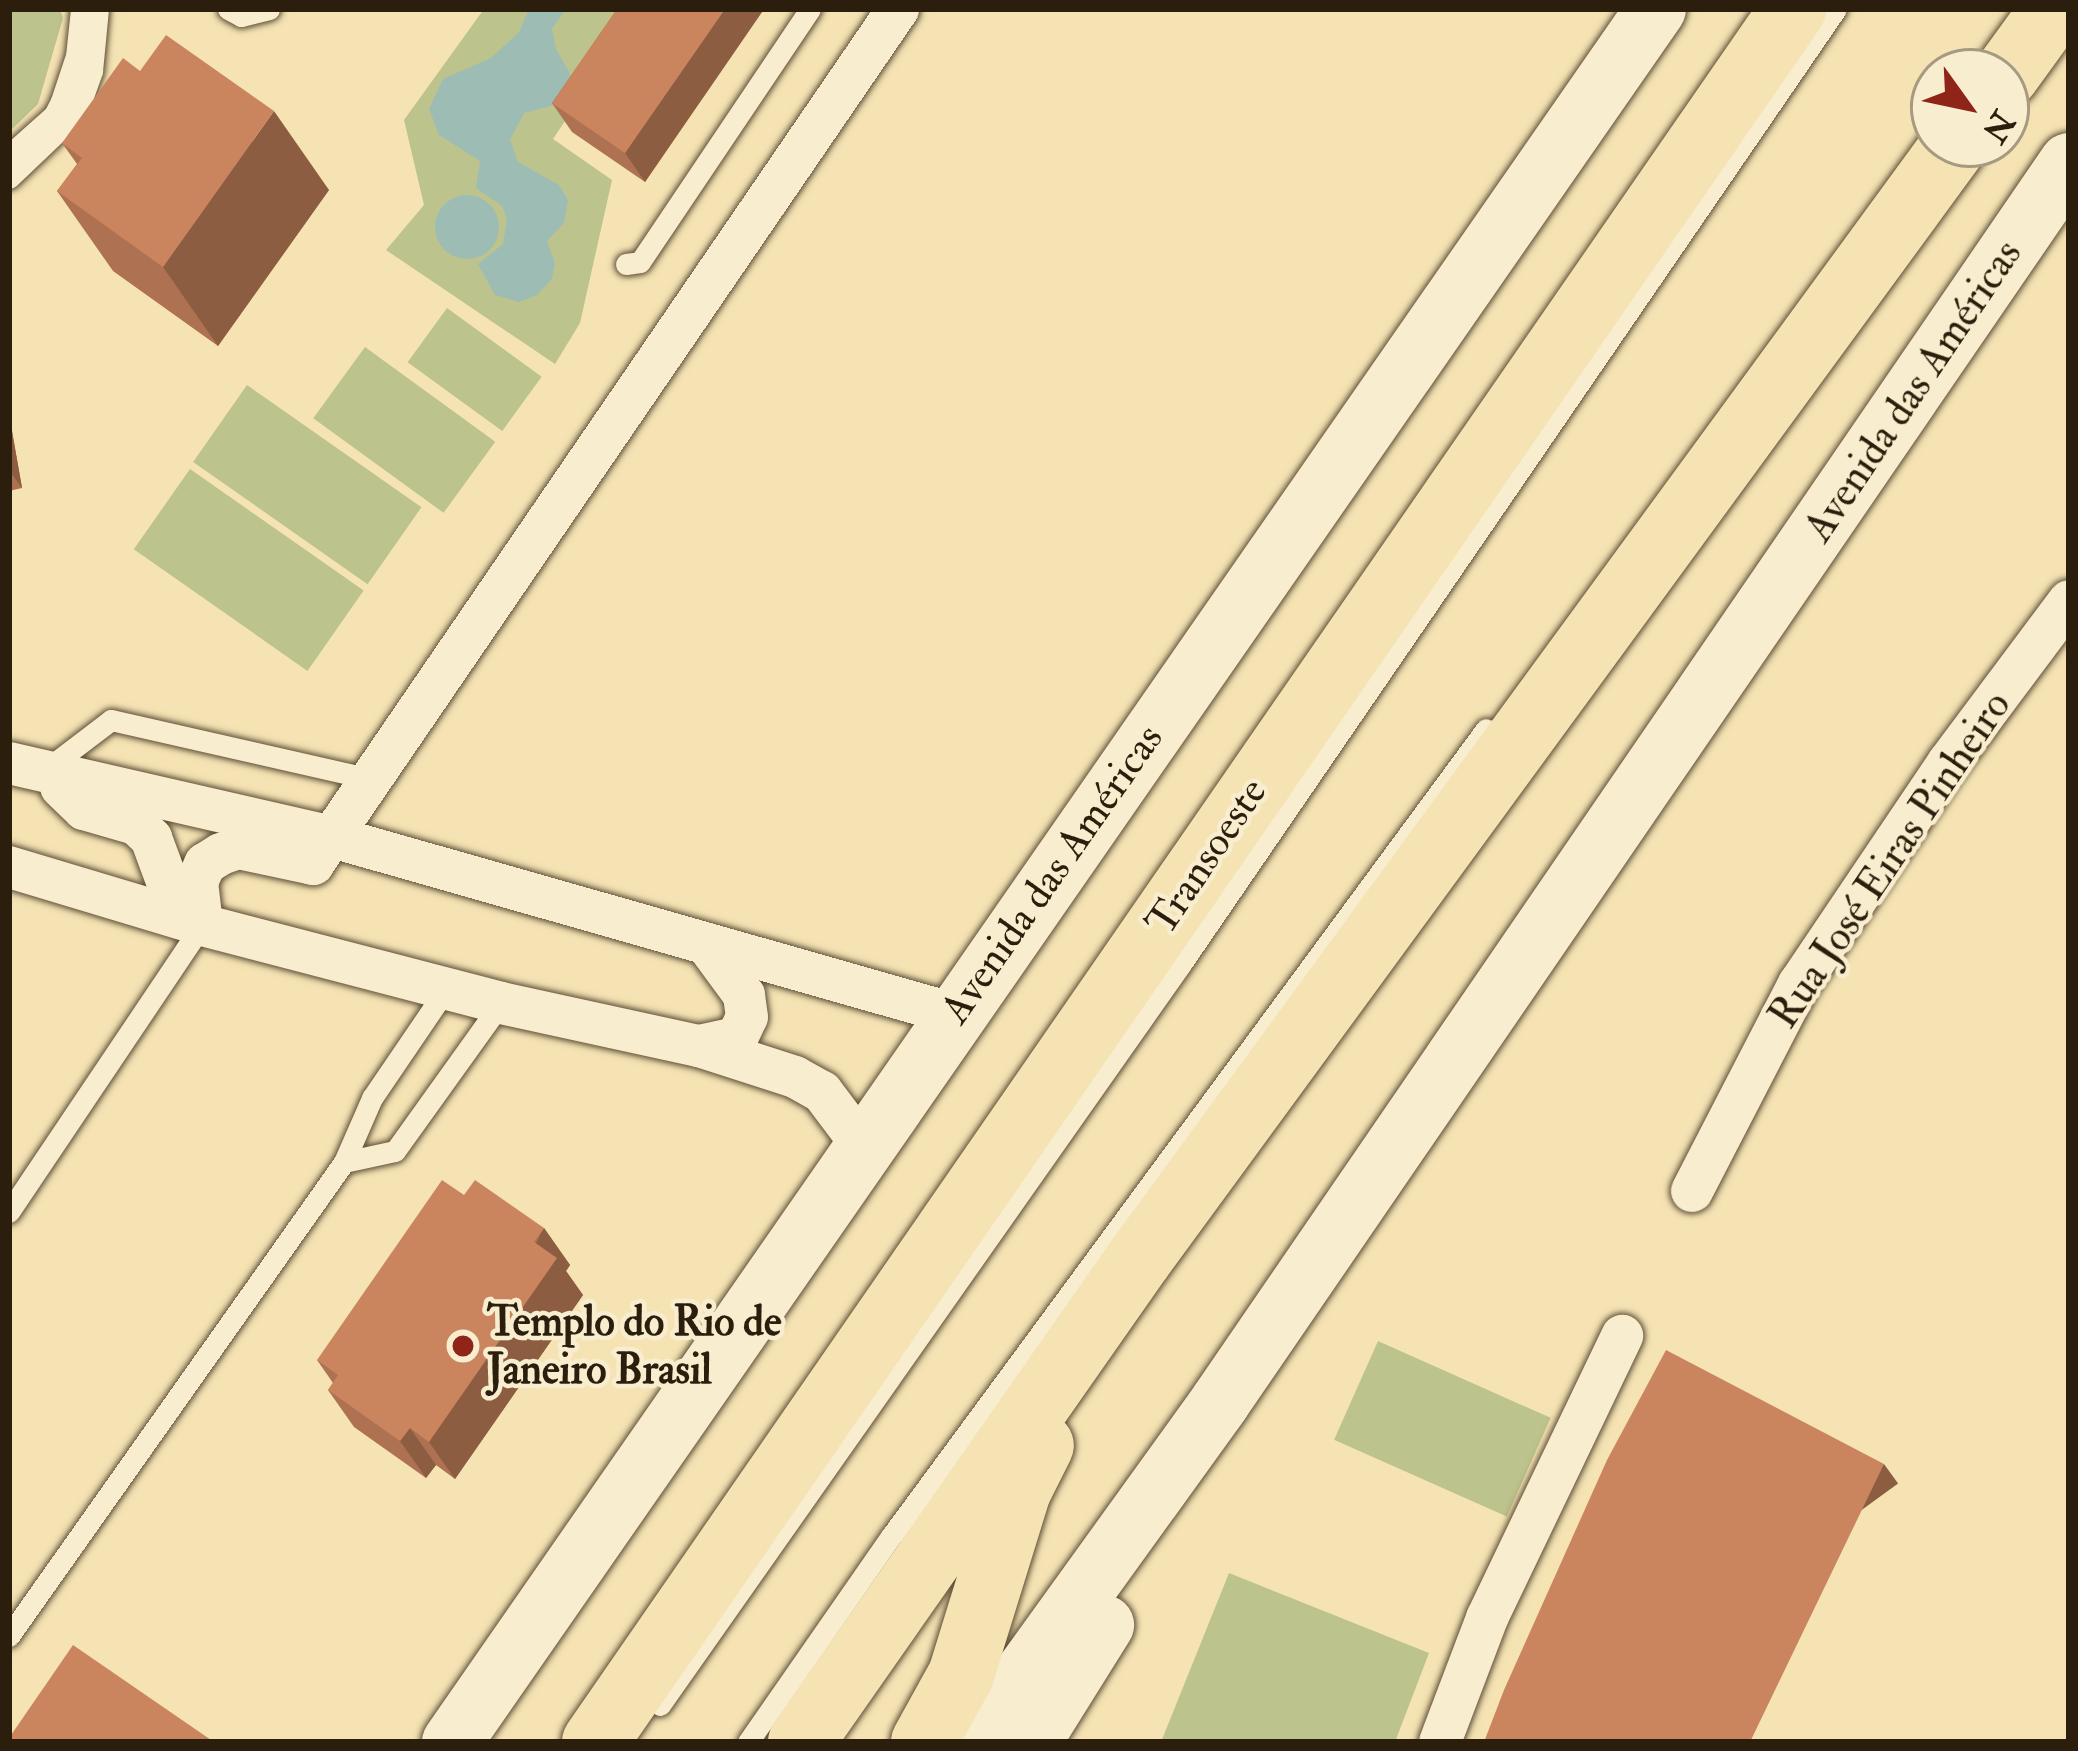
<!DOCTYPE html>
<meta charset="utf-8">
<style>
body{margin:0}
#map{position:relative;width:2078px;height:1751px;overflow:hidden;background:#f5e3b4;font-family:"IM FELL Double Pica",serif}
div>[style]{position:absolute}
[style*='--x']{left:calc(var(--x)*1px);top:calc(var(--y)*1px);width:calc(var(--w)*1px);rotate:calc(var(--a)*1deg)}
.green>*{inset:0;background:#bdc38c;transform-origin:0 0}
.water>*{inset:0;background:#9dbdb4}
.round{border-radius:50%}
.roads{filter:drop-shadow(0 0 3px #5e4f36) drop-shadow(0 0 3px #5e4f36)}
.lane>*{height:21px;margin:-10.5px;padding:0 10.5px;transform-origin:10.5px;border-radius:10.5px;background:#f8edce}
.street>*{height:42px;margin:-21px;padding:0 21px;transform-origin:21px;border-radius:21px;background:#f8edce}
.secondary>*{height:60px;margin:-30px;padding:0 30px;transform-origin:30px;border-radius:30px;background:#f8edce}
.highway>*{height:66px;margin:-33px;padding:0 33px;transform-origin:33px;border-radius:33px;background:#f5e3b4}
.wall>*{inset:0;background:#ae7252}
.shaded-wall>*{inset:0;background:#8d5d42;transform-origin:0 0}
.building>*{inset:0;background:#ca855f}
.dots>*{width:33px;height:33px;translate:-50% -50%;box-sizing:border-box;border:6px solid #f8edce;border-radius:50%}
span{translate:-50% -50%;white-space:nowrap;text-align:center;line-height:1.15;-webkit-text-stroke:9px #f8edce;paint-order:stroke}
.street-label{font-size:42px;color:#2c1e0c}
.poi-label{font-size:42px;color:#2c1e0c;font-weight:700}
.left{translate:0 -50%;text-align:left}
.frame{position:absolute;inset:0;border:12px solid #2c1e0c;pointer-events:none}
.north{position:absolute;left:1910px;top:48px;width:120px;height:120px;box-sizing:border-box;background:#f8edce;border:3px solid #a69a80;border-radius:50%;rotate:123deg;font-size:33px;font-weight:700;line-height:48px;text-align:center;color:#2c1e0c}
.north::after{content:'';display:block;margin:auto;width:42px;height:54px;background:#8f2418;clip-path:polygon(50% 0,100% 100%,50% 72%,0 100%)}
</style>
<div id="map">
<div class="green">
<div style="clip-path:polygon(9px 9px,60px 9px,63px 18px,38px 104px,9px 132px)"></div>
<div style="clip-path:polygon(484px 9px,640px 9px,553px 139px,612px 180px,580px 323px,555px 364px,386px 250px,424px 205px,404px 120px)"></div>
<div style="left:447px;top:308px;width:117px;height:67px;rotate:36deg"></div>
<div style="left:365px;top:347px;width:161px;height:88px;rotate:36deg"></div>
<div style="left:247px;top:385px;width:213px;height:94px;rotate:35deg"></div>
<div style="left:190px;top:469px;width:212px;height:98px;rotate:35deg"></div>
<div style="left:1378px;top:1341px;width:189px;height:108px;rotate:24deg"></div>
<div style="clip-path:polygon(1229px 1573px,1429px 1653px,1395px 1742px,1161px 1742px)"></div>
</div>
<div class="water">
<div style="clip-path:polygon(529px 9px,577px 9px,563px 13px,552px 29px,556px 49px,573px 79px,555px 105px,524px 113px,510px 140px,518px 162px,559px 185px,568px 200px,564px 223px,547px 241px,555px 263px,552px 279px,537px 295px,519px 302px,495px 295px,478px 264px,503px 244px,507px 219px,502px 206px,476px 188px,480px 161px,439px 135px,429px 109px,443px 79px,491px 58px,519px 32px)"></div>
<div class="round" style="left:435px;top:195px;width:64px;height:64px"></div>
</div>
<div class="roads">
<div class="lane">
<div style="--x:228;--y:9;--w:15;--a:28"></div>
<div style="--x:241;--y:16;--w:29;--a:-14"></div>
<div style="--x:9;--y:155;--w:60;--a:-41.6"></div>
<div style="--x:54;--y:115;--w:16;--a:-63"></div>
<div style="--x:61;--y:101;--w:47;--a:-71.6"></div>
<div style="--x:76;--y:56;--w:47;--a:-83.9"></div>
<div style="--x:9;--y:178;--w:94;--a:-43.7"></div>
<div style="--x:77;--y:113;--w:45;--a:-70.3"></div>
<div style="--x:92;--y:71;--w:62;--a:-84.5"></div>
<div style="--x:626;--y:264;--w:14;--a:-8"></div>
<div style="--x:640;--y:262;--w:305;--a:-56.1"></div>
<div style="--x:44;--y:771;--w:84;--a:-37.3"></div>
<div style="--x:111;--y:720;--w:262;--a:12.8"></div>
<div style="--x:344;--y:1162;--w:52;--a:-12.2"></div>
<div style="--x:395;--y:1151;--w:182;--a:-54.4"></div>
<div style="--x:9;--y:1212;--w:346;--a:-56.1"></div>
<div style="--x:9;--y:1636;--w:580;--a:-54.75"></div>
<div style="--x:344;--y:1162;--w:70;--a:-66.4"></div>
<div style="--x:372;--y:1098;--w:132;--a:-55.8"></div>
<div style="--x:660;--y:1705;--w:906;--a:-54.89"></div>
<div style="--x:1181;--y:964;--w:1158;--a:-55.56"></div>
<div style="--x:748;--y:1742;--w:252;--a:-55.2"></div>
<div style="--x:892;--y:1535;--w:1001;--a:-53.61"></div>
</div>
<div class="street">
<div style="--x:9;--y:763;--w:328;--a:12.9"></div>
<div style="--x:329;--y:836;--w:650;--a:15.9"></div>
<div style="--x:61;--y:787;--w:32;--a:44"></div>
<div style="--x:84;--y:809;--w:54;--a:16.1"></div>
<div style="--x:136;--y:824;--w:21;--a:43"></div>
<div style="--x:151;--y:838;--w:58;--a:69.7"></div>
<div style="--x:171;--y:892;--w:44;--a:46.8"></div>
<div style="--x:9;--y:867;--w:202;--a:16.7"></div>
<div style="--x:202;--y:925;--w:309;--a:14.6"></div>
<div style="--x:501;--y:1003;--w:203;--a:12.3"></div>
<div style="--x:699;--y:1046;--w:101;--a:17.9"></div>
<div style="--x:795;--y:1077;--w:31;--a:29"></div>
<div style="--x:822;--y:1092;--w:66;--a:53"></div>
<div style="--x:202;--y:925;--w:43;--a:-96.6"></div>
<div style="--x:197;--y:882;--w:20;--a:-66"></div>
<div style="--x:205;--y:864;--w:19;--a:-32"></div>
<div style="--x:221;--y:854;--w:18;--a:-19"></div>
<div style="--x:238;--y:848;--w:77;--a:12"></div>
<div style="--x:313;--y:864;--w:1036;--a:-55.62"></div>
<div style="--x:699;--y:1046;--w:39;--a:-12"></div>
<div style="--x:737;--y:1038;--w:23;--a:-65"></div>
<div style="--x:747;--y:1017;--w:22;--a:-98"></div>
<div style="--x:744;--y:995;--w:61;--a:-126.3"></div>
<div style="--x:1692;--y:1191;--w:233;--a:-62.7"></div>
<div style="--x:1799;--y:984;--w:267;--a:-56"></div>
<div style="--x:1948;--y:763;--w:202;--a:-53.2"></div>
<div style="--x:1440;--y:1742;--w:133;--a:-69.2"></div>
<div style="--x:1487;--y:1618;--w:313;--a:-64.4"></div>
</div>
<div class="secondary">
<div style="--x:452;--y:1742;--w:2110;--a:-55.21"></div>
<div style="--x:975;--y:1742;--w:419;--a:-54.2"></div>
<div style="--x:1220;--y:1402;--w:1502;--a:-55.58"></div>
<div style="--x:1031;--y:1742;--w:138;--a:-58"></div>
</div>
<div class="highway">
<div style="--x:2006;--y:75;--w:82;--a:-54"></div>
<div style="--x:595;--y:1742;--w:2107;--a:-55.34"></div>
<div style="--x:801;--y:1742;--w:590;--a:-55.02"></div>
<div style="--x:1139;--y:1259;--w:1382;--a:-53.8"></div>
<div style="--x:924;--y:1742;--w:77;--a:-61.1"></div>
<div style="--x:961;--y:1675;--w:193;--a:-72.8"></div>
<div style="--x:1018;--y:1491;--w:51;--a:-63.4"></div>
</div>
</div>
<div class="wall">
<div style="clip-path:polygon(617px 9px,764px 9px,645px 182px,572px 132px,552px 103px)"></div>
<div style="clip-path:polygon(140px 71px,329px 190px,218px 346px,113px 271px,57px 191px,77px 164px,62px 143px)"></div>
<div style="clip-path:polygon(9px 414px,22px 488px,9px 491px)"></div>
<div style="clip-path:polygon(544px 1228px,570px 1265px,566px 1271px,583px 1295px,455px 1479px,436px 1465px,426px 1478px,354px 1427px,328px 1390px,333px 1383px,317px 1360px)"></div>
</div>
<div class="shaded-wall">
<div style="clip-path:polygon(725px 9px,764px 9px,645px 182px,625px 153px)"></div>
<div style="clip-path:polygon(274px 111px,329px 190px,218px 346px,163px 267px)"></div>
<div style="clip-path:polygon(9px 414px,22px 488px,9px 470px)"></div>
<div style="clip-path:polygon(544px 1228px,570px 1265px,566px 1271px,583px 1295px,455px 1479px,429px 1442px)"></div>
<div style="clip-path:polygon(410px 1428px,436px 1465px,426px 1478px,400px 1441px)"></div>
<div style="left:1884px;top:1464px;width:24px;height:309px;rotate:54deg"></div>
</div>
<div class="building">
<div style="clip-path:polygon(617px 9px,725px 9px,625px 153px,552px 103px)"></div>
<div style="clip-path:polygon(166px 35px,274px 111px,163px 267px,57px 191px,82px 158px,62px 143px,123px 58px,140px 71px)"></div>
<div style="clip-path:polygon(442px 1180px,464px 1195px,475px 1180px,544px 1228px,534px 1242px,557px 1258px,429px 1442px,410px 1428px,400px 1441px,328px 1390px,338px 1375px,317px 1360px)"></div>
<div style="clip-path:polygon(1666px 1350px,1884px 1464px,1750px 1742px,1484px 1742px,1504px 1690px,1607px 1460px)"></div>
<div style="clip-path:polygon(73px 1645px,214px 1742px,9px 1742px,9px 1738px)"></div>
</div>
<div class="dots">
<div style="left:463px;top:1346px;background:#8f2418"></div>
</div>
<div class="street-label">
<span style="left:1913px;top:391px;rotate:-56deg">Avenida das Américas</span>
<span style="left:1207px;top:857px;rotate:-56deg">Transoeste</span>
<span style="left:1890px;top:860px;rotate:-56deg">Rua José Eiras Pinheiro</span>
<span style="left:1052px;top:874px;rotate:-55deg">Avenida das Américas</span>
</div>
<div class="poi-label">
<span class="left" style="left:487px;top:1346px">Templo do Rio de<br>Janeiro Brasil</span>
</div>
<div class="frame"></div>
<div class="north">N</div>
</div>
